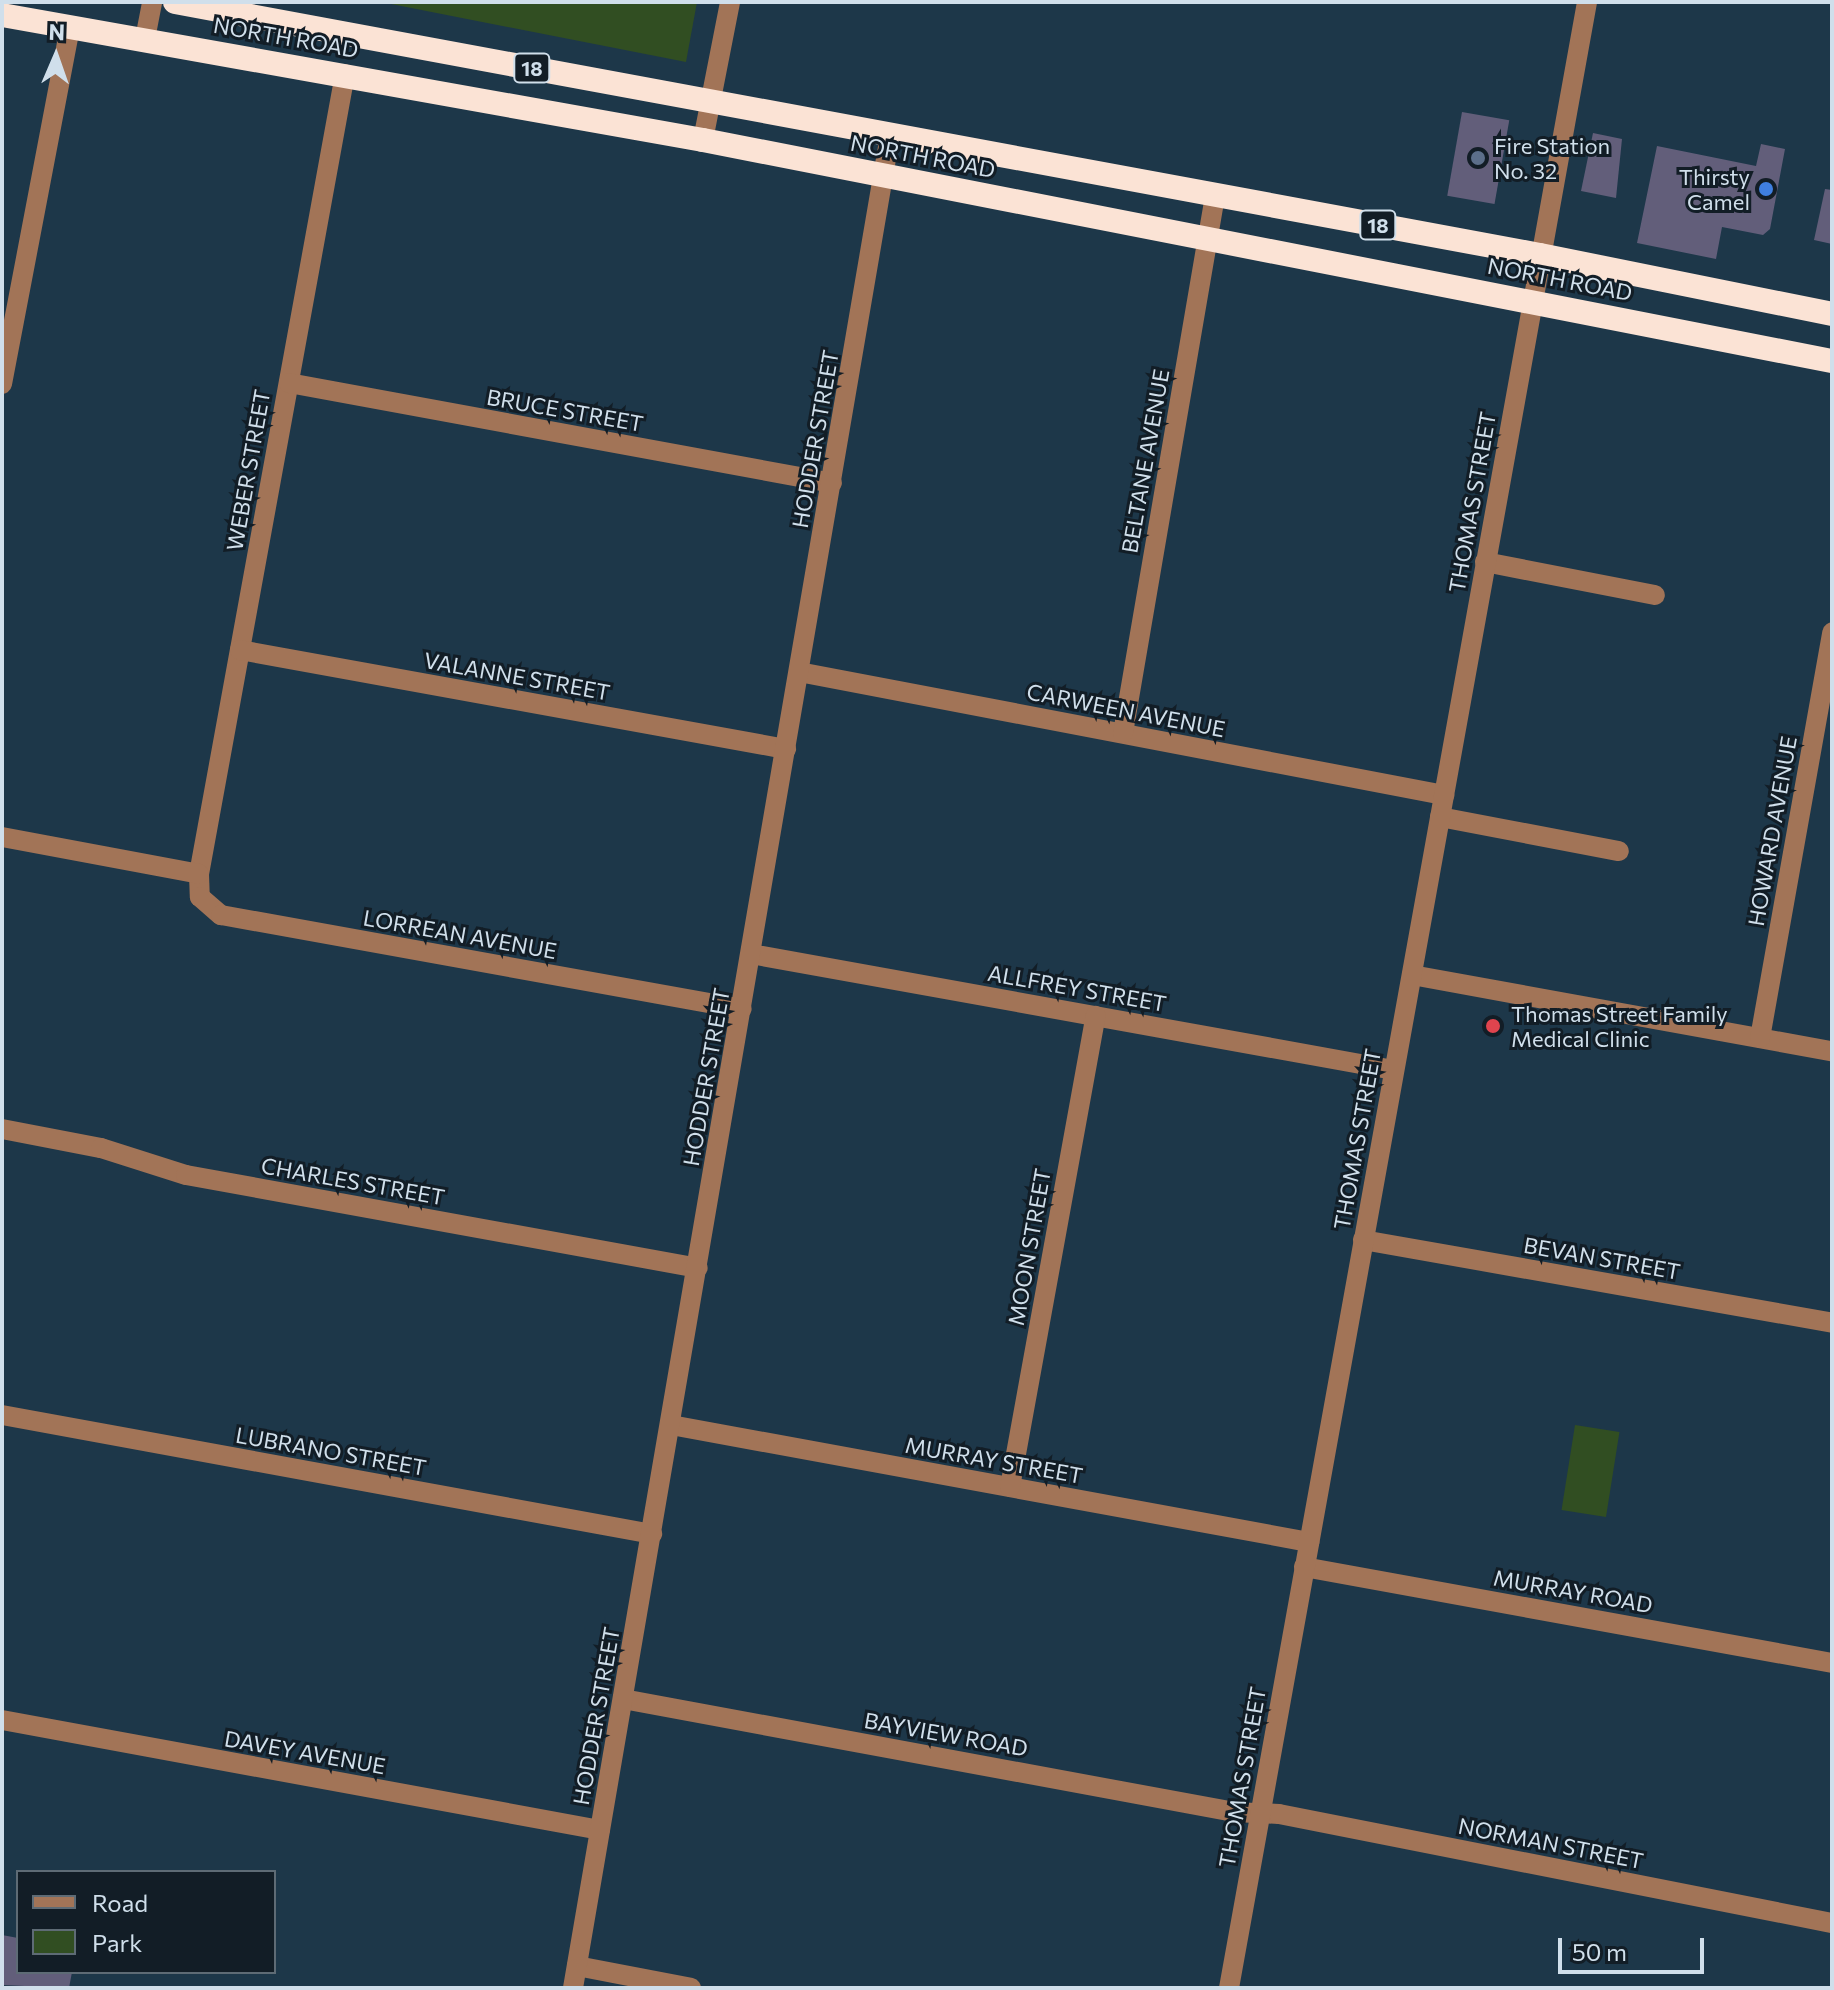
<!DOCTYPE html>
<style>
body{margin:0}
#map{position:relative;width:1834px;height:1990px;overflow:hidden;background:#1d3749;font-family:Commissioner,sans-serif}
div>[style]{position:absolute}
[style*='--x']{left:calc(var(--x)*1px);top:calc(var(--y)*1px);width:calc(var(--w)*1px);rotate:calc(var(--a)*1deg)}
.green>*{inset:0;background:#314e22;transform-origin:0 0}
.building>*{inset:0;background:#625e7a;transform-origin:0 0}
.minor>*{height:20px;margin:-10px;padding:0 10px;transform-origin:10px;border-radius:10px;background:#a27457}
.highway>*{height:24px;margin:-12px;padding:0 12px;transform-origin:12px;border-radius:12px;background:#fbe3d5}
.dots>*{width:22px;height:22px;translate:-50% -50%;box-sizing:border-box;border:4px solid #121d26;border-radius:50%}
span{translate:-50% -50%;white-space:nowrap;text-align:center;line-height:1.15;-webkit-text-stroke:6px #121d26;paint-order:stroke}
.shield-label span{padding:2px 6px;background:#121d26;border:2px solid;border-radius:6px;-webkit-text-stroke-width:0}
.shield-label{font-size:20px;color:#d0dfeb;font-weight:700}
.street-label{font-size:22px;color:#d0dfeb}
.poi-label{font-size:22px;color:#d0dfeb}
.left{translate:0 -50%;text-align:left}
.right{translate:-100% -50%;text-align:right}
.frame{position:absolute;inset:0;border:4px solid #d0dfeb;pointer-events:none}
.legend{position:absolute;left:16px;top:1870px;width:260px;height:104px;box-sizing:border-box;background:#121d26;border:2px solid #5e6b75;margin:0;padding:10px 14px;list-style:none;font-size:24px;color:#d0dfeb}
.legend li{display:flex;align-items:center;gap:16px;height:40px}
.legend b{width:40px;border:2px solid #5e6b75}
.north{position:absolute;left:16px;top:16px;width:80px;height:80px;-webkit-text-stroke:6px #121d26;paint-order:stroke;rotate:2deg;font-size:22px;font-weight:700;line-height:32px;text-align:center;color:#d0dfeb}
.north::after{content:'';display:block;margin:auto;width:28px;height:36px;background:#d0dfeb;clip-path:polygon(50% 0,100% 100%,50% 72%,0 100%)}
.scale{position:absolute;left:1558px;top:1938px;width:146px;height:36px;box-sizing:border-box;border:4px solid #d0dfeb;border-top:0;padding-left:10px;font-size:24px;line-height:28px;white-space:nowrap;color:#d0dfeb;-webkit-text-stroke:6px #121d26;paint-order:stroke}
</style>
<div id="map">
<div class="green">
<div style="clip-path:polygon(381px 2px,697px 2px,686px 62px)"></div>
<div style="left:1575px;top:1425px;width:45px;height:86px;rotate:9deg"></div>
</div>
<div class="building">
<div style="left:1462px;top:112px;width:48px;height:85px;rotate:10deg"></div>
<div style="clip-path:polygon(1593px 133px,1622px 139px,1616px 198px,1581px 191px)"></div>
<div style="clip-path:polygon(1761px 144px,1785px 149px,1770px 229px,1763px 235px,1722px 227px,1716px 259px,1637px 243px,1657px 146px,1756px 166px)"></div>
<div style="clip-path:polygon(1825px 189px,1832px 190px,1832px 244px,1814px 240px)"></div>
<div style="clip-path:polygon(2px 1935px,18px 1938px,18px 1972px,72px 1972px,69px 1988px,2px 1985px)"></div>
</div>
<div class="minor">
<div style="--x:145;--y:39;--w:38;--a:-79"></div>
<div style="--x:345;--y:74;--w:813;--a:100.34"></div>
<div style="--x:199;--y:874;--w:23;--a:88"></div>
<div style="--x:200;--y:897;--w:28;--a:41"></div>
<div style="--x:221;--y:915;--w:529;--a:10.23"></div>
<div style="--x:703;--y:140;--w:141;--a:-78.9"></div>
<div style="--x:289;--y:383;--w:552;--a:10.43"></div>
<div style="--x:2;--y:384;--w:363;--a:-79.2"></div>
<div style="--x:1485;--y:562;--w:173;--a:11"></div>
<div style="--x:240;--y:650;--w:555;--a:10.28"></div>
<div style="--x:799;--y:672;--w:657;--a:10.8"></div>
<div style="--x:1123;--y:733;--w:545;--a:-80.28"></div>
<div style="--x:1440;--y:817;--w:182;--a:10.8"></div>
<div style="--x:2;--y:837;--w:200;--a:10.6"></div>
<div style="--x:751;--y:954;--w:653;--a:10.23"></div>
<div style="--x:1412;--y:975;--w:427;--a:10.3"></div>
<div style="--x:1760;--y:1038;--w:412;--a:-79.9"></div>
<div style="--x:2;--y:1129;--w:101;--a:10.9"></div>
<div style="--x:101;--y:1148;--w:89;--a:17.6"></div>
<div style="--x:186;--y:1175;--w:520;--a:10.29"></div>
<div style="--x:1363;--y:1240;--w:476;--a:10"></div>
<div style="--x:2;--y:1415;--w:661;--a:10.37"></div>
<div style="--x:671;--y:1425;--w:649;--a:10.39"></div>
<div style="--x:1010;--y:1487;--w:479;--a:-79.7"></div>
<div style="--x:1304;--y:1567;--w:537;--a:10.3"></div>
<div style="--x:623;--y:1699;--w:621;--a:10.48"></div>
<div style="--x:1234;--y:1812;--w:45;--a:2.5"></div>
<div style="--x:1279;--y:1814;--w:564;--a:11.15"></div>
<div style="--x:2;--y:1720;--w:608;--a:10.42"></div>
<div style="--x:577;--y:1966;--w:116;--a:10.9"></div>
<div style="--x:573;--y:1988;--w:1880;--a:-80.29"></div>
<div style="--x:1229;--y:1988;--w:2018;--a:-79.78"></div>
</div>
<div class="highway">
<div style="--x:175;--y:2;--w:1388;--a:10.5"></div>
<div style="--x:1540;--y:255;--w:298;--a:11.4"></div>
<div style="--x:2;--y:15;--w:712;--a:10.11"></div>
<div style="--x:703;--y:140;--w:1150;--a:11.08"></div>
</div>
<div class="dots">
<div style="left:1478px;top:158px;background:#5c6f8a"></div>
<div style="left:1766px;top:189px;background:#3f7fe0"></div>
<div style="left:1493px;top:1026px;background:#e0444e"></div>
</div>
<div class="shield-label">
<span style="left:532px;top:68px">18</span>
<span style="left:1378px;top:225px">18</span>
</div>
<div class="street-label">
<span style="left:286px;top:37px;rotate:10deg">NORTH ROAD</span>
<span style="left:923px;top:156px;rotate:11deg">NORTH ROAD</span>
<span style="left:1560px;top:279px;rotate:11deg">NORTH ROAD</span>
<span style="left:565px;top:410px;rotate:10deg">BRUCE STREET</span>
<span style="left:815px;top:439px;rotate:-80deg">HODDER STREET</span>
<span style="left:1145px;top:461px;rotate:-80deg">BELTANE AVENUE</span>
<span style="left:248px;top:470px;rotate:-80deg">WEBER STREET</span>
<span style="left:1472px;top:502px;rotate:-80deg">THOMAS STREET</span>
<span style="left:517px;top:676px;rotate:10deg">VALANNE STREET</span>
<span style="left:1126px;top:710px;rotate:11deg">CARWEEN AVENUE</span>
<span style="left:1772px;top:831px;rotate:-80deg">HOWARD AVENUE</span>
<span style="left:460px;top:934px;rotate:10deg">LORREAN AVENUE</span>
<span style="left:1077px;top:988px;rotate:10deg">ALLFREY STREET</span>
<span style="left:706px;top:1077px;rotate:-80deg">HODDER STREET</span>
<span style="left:1357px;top:1139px;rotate:-80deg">THOMAS STREET</span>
<span style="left:353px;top:1181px;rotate:10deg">CHARLES STREET</span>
<span style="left:1029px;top:1247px;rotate:-80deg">MOON STREET</span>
<span style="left:1602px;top:1258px;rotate:10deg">BEVAN STREET</span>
<span style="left:331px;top:1451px;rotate:10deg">LUBRANO STREET</span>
<span style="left:994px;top:1460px;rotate:10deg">MURRAY STREET</span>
<span style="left:1573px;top:1591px;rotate:10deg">MURRAY ROAD</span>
<span style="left:596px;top:1716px;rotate:-80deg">HODDER STREET</span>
<span style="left:946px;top:1734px;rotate:10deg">BAYVIEW ROAD</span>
<span style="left:305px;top:1752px;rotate:10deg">DAVEY AVENUE</span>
<span style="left:1242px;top:1777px;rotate:-80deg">THOMAS STREET</span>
<span style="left:1551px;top:1843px;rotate:11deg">NORMAN STREET</span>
</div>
<div class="poi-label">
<span class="left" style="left:1494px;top:158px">Fire Station<br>No. 32</span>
<span class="right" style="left:1750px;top:189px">Thirsty<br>Camel</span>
<span class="left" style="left:1511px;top:1026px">Thomas Street Family<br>Medical Clinic</span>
</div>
<div class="frame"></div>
<ul class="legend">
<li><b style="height:10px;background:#a27457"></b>Road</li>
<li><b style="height:22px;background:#314e22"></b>Park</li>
</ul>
<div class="north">N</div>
<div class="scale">50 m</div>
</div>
